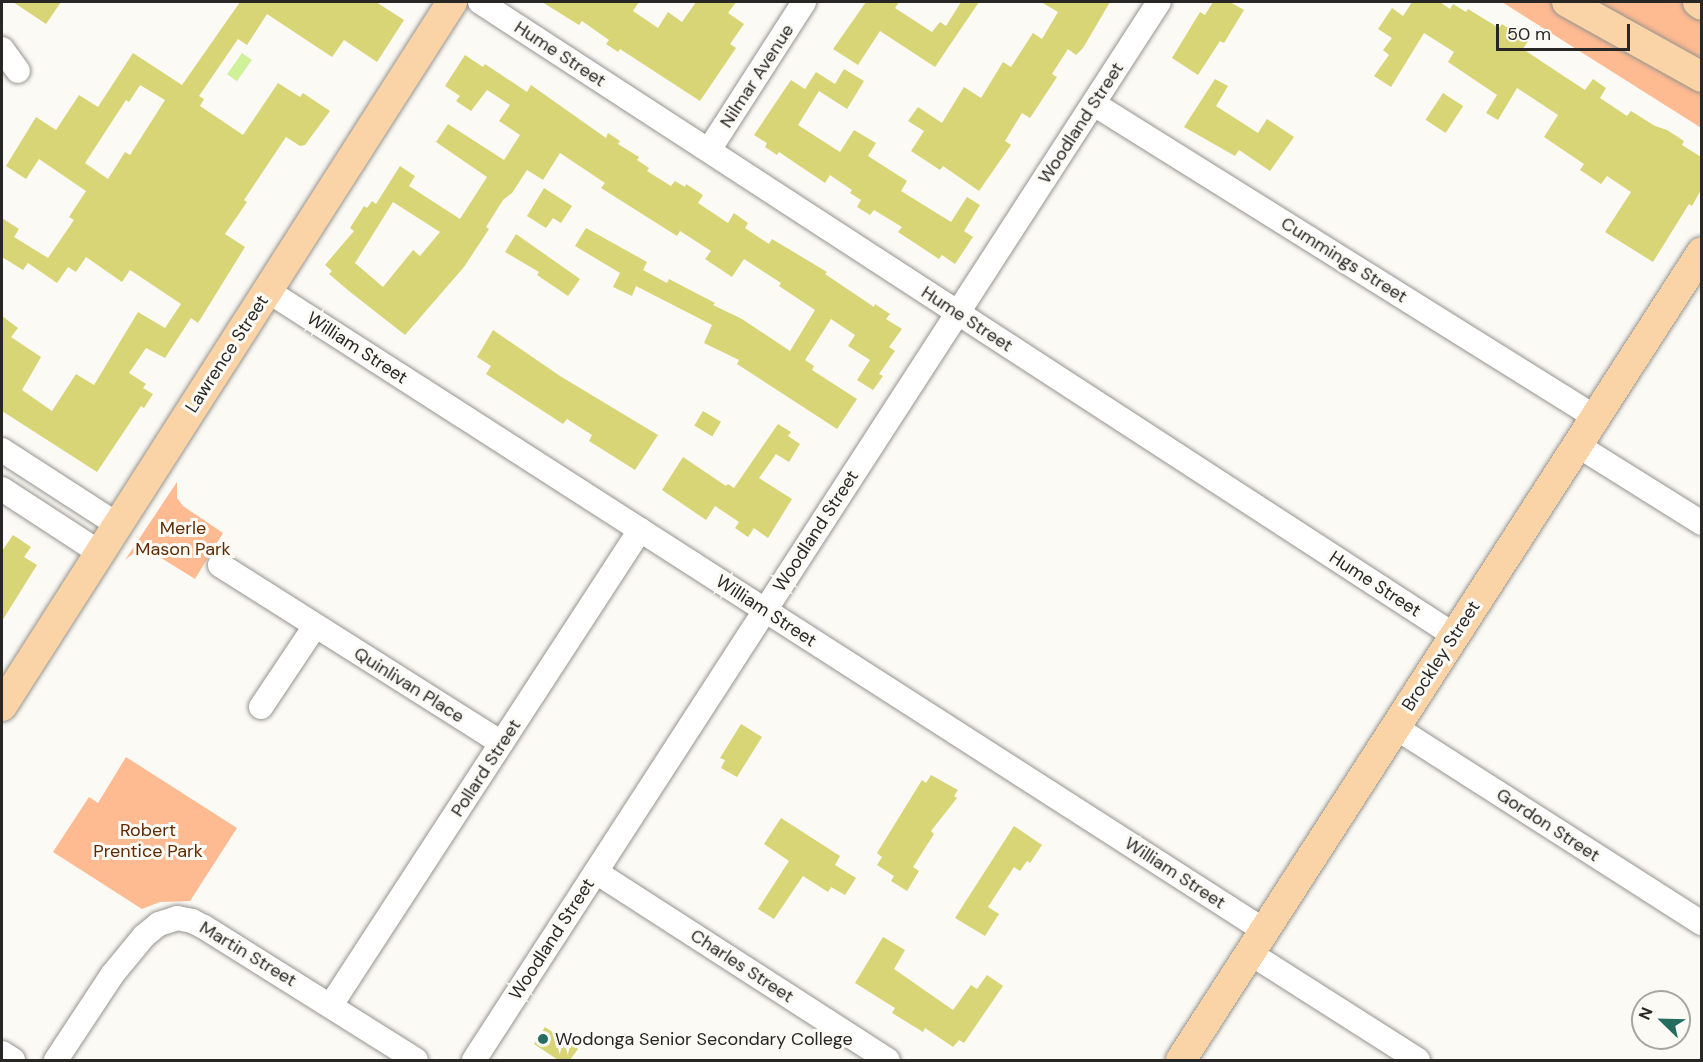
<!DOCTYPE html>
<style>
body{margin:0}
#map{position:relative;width:1703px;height:1062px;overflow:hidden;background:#fcfaf5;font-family:"DM Sans",sans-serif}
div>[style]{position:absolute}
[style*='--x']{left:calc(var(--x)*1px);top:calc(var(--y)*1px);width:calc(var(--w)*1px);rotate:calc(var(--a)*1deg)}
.green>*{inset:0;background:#feba91}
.water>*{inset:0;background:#cff19a;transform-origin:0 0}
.building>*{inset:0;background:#d8d577;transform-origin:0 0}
.roads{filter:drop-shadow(0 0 2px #96948f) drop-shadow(0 0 2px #96948f)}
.minor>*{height:24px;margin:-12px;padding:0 12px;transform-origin:12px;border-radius:12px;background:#fff}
.major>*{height:30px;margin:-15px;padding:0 15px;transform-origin:15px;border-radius:15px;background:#fad4a7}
.dots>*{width:16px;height:16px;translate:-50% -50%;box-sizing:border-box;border:3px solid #fcfaf5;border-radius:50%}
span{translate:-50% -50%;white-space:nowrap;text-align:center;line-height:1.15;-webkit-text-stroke:6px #fcfaf5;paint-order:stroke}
.street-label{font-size:18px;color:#282725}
.park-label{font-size:18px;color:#5e2b03}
.poi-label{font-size:18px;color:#282725}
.left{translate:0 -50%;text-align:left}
.frame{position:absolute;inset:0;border:3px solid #282725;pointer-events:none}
.north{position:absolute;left:1631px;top:990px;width:60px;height:60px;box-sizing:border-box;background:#fcfaf5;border:2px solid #a7a6a2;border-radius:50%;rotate:293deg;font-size:16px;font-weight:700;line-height:24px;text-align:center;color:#282725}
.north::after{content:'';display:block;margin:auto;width:21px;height:27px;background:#256c61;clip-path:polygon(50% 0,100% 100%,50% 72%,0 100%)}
.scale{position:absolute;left:1496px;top:24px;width:134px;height:27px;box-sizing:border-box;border:3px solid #282725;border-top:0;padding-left:8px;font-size:18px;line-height:21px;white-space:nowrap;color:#282725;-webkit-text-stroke:4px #fcfaf5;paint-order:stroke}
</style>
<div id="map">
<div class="green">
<div style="clip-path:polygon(1502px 2px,1701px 2px,1701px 128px,1695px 124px)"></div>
<div style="clip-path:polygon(177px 482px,177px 498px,183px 506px,223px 533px,195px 579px,150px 551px,134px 553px,125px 560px)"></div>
<div style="clip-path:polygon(126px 757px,237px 828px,190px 901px,160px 902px,142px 909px,53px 852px,89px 797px,98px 803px)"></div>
</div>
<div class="water">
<div style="left:242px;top:53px;width:12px;height:26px;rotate:35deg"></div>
</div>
<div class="building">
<div style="clip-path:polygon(13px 2px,61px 2px,46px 24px)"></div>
<div style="clip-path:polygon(evenodd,240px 2px,376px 2px,404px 20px,377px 62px,344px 40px,332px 57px,267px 14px,247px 45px,238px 39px,199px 96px,204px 99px,200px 106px,243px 135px,278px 83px,300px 97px,303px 93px,330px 111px,305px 145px,300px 146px,286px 137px,244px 200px,247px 202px,225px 234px,245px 247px,198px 323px,191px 318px,165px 358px,146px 348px,129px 373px,146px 384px,143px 388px,153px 394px,144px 408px,141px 406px,97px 472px,2px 411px,2px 316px,18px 328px,11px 337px,41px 357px,22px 390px,52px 411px,76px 374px,94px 385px,138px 312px,165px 328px,181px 304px,130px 270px,122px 282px,86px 257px,76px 272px,68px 267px,57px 283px,28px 263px,23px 270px,2px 257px,2px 218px,19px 229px,14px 237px,48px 258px,74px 220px,69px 217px,86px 191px,39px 159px,26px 179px,6px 166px,36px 117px,56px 130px,79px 95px,98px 107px,133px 53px,182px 85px,240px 2px,140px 85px,165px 100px,130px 155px,125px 152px,108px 179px,85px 163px,126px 100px,129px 102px,140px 85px)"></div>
<div style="clip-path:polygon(542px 2px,639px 2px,633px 11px,658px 28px,668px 12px,682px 22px,696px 2px,736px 2px,728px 13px,744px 24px,730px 44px,736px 48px,700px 101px,620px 49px,618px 52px,606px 44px,609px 40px,582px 21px,579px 25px)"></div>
<div style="clip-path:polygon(866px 2px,899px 2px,895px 8px,932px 32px,940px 22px,946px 26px,961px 2px,979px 2px,935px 67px,880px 31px,858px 65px,833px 49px)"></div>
<div style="clip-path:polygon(1041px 2px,1110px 2px,1083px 48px,1076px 55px,1068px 49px,1052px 74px,1057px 77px,1030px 118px,1022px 113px,1005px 141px,1011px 145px,979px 191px,943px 166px,940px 170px,911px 151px,924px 131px,908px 121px,918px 107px,942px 123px,964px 87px,981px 98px,1003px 62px,1011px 67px,1033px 33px,1042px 39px,1058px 12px)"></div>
<div style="clip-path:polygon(1213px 2px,1230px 2px,1244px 10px,1224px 43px,1220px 41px,1198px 75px,1172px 58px,1200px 12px,1205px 15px)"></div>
<div style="clip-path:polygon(1412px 2px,1440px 2px,1450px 9px,1453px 4px,1466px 12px,1468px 9px,1499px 28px,1502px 24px,1528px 41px,1523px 49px,1562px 75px,1585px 90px,1593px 79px,1606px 88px,1600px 98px,1627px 116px,1631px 111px,1655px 126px,1667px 130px,1684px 141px,1682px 145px,1701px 157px,1701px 190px,1692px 206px,1689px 204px,1653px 262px,1605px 232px,1631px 192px,1607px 176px,1601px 184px,1580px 170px,1584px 164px,1544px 137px,1558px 115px,1517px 88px,1498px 120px,1486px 113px,1497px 95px,1448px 62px,1454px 52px,1424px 33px,1391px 87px,1374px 76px,1389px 55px,1383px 50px,1392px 38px,1378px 29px,1392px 8px,1403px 16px)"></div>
<div style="clip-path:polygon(evenodd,465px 55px,483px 67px,485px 64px,527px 92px,531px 85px,606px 138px,608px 133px,620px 141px,618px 144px,639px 157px,637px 160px,649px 168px,647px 171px,671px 186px,675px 181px,685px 187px,686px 184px,703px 195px,698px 203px,728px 223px,734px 213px,748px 223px,745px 228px,769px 244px,772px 239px,827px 272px,825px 274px,874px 307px,875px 304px,890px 314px,886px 319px,902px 329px,889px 347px,895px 351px,879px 374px,883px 376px,873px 390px,857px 380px,870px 360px,848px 346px,855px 335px,831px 319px,805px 360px,814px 366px,812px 370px,857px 399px,837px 429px,737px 364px,739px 360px,704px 343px,712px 325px,636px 286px,632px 296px,613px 287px,620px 273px,575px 246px,586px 228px,647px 262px,643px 270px,667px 283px,669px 279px,715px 303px,713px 305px,742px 319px,790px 351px,815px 310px,779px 286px,781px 283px,744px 259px,732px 277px,705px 259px,711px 251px,680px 231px,677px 236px,601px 188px,605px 183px,560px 153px,543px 180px,527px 170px,512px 193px,503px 200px,486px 227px,489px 229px,464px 267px,405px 335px,349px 291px,329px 274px,332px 271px,325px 265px,354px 231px,350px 228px,364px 206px,367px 208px,372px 201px,376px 204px,400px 166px,415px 176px,409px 186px,460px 219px,487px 177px,436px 142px,448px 124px,504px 160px,520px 135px,499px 121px,510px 105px,487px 90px,471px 111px,456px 101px,460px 96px,445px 86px,465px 55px,393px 202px,440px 232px,420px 256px,413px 250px,383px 287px,355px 263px,393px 202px)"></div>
<div style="clip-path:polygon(844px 69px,864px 81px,847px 109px,819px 91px,798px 125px,840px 152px,854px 130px,876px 143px,868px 156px,907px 181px,901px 191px,951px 222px,967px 197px,980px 205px,964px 231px,973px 237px,955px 264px,942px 255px,939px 259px,898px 232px,902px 227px,874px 210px,870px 215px,857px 207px,861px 200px,850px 193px,852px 190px,830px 175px,825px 183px,779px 152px,777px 155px,765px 147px,767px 143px,754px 135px,791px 80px,805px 89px,816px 72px,835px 84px)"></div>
<div style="clip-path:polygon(1215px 79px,1228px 86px,1216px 106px,1258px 133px,1267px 119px,1294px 137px,1270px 171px,1239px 150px,1235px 156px,1184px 127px)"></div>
<div style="left:1443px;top:93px;width:24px;height:32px;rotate:33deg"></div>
<div style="clip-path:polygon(544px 188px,572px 206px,561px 223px,553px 218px,546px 228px,527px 216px)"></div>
<div style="clip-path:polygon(516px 234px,580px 279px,568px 296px,537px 275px,539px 272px,505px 252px)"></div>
<div style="clip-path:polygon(493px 330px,560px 376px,658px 435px,635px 470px,589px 441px,592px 435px,567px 419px,563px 424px,486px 374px,491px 366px,477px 357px)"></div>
<div style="left:703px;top:411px;width:21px;height:17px;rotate:31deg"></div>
<div style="clip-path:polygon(778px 424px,791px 432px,788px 436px,800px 444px,789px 462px,776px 454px,759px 478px,792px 499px,768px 538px,754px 528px,748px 537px,735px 528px,739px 522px,715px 506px,706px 520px,662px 490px,683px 457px,726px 486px,728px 484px,734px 488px)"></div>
<div style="clip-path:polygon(13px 535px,31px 547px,24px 557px,37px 565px,2px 621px,2px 551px)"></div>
<div style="clip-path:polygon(741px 724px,762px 737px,737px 777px,721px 768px,725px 760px,720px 758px)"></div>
<div style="clip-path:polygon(931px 775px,958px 790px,954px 796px,957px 798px,931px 831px,934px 834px,913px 867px,919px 871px,907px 891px,891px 881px,894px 876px,877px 865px,882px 857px,877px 853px,922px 780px,926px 783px)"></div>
<div style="clip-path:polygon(781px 818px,840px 856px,835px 865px,856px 878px,845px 895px,831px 887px,828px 892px,803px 876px,774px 919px,758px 909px,789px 861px,764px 844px)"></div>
<div style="clip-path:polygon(1014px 826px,1042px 845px,1030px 863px,1027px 861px,1020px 871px,1014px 867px,988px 907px,999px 914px,985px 936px,955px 918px)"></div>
<div style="clip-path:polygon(883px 937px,905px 950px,894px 969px,953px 1010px,971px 985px,977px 989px,987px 975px,1003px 986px,964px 1043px,959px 1040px,953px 1047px,925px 1028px,923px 1032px,892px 1013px,895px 1008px,855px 983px)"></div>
<div style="clip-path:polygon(545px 1027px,578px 1049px,570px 1060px,558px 1060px,534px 1044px)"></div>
</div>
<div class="roads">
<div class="minor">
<div style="--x:480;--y:2;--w:1163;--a:33.03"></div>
<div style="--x:2;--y:49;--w:27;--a:54"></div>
<div style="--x:1094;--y:104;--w:591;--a:32"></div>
<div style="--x:709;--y:150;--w:176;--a:-57.3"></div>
<div style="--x:268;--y:291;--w:1185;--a:32.7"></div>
<div style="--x:1577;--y:445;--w:147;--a:32"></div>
<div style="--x:2;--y:450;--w:138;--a:32.9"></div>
<div style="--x:2;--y:489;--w:117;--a:33.1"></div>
<div style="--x:220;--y:565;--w:333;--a:32.3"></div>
<div style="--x:261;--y:707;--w:97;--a:-56.3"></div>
<div style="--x:1395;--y:727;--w:364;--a:32.6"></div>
<div style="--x:596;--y:872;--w:347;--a:32.8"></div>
<div style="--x:1250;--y:953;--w:199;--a:32.5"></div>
<div style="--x:331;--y:1005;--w:567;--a:-56.95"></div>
<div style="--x:2;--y:1053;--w:13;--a:32"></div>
<div style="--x:56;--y:1060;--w:102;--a:-56.6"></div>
<div style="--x:112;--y:975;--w:50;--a:-50.6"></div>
<div style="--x:144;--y:936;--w:19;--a:-39"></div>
<div style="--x:159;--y:924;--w:19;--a:-18"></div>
<div style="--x:177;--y:918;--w:15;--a:11"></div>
<div style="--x:192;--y:921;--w:13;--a:27"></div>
<div style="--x:204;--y:927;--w:250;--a:32.1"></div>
<div style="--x:474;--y:1060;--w:1260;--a:-57.08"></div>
</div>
<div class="major">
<div style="--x:1567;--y:2;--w:154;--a:29.1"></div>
<div style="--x:1698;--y:2;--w:5;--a:37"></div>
<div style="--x:2;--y:706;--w:836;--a:-57.41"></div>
<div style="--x:1181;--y:1060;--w:961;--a:-57.19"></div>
</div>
</div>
<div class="dots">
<div style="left:543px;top:1039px;background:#256c61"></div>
</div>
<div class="street-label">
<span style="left:560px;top:54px;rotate:33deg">Hume Street</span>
<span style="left:757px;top:76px;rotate:-57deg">Nilmar Avenue</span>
<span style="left:1081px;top:123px;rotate:-57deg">Woodland Street</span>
<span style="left:1344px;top:260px;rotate:32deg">Cummings Street</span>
<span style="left:967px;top:319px;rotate:33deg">Hume Street</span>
<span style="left:357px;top:348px;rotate:33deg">William Street</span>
<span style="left:227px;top:354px;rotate:-57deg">Lawrence Street</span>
<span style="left:816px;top:531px;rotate:-57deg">Woodland Street</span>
<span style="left:1375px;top:584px;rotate:33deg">Hume Street</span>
<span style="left:766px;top:611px;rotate:33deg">William Street</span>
<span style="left:1441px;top:656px;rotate:-57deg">Brockley Street</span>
<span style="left:409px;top:685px;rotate:32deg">Quinlivan Place</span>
<span style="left:486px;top:768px;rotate:-57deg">Pollard Street</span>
<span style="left:1548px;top:825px;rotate:33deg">Gordon Street</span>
<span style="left:1175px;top:873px;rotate:33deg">William Street</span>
<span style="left:552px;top:939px;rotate:-57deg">Woodland Street</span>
<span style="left:248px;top:954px;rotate:31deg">Martin Street</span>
<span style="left:742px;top:966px;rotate:33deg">Charles Street</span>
</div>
<div class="park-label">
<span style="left:183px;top:539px">Merle<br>Mason Park</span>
<span style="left:148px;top:841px">Robert<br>Prentice Park</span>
</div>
<div class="poi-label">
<span class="left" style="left:555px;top:1039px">Wodonga Senior Secondary College</span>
</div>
<div class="frame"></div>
<div class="north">N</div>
<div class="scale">50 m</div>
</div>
